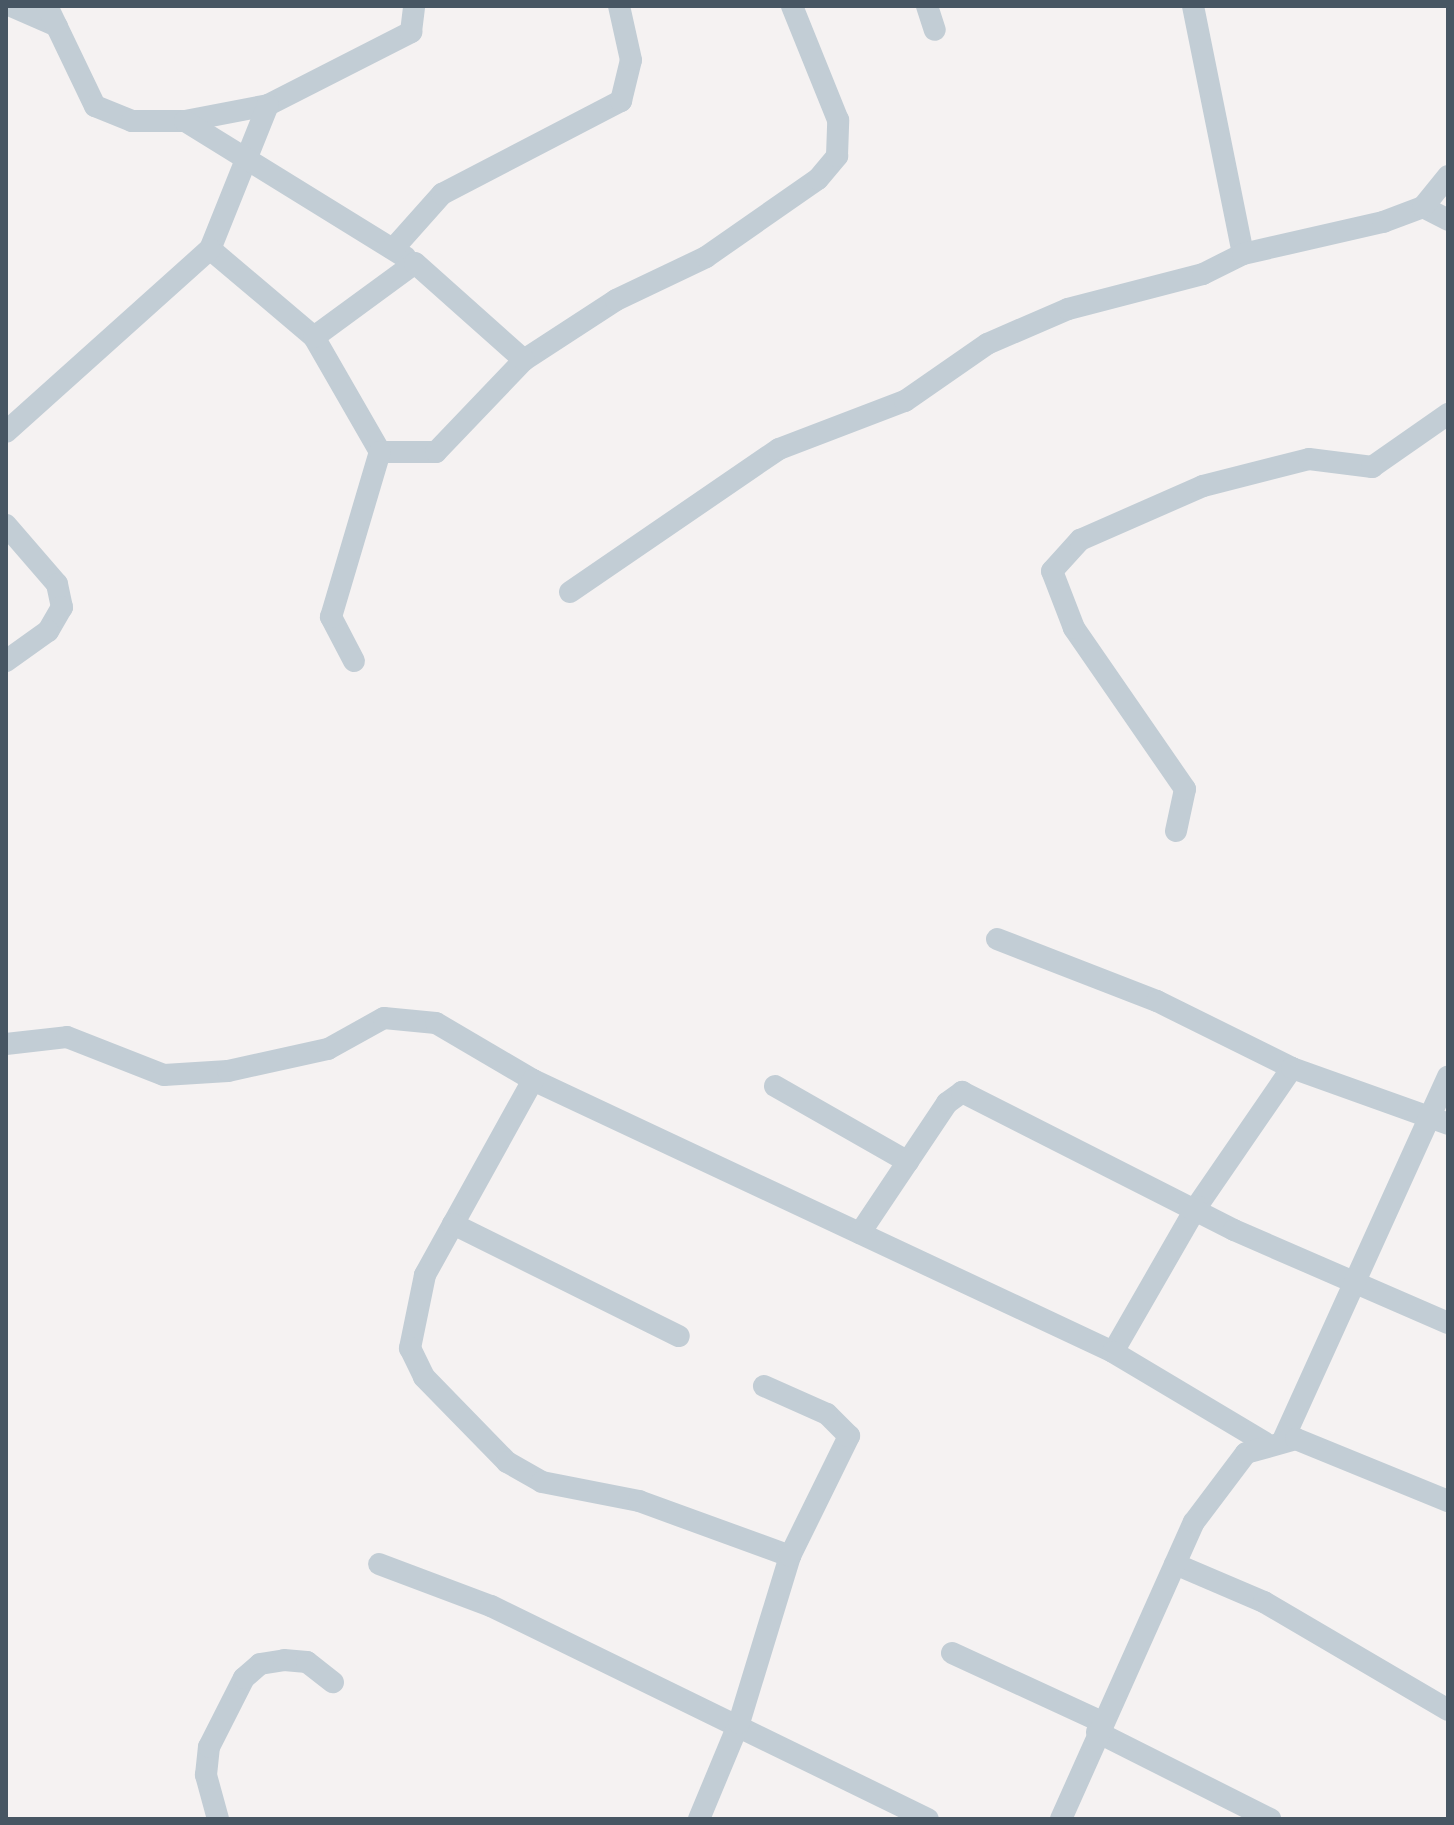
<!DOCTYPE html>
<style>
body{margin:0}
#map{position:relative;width:1454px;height:1825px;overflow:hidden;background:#f5f2f2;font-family:Lato,sans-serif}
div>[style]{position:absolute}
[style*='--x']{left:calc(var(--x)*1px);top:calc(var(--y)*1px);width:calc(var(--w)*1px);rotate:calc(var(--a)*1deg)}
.minor>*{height:22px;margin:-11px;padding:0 11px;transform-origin:11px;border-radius:11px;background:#c2cdd5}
span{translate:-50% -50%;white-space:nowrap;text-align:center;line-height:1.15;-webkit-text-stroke:6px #fff;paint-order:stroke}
.frame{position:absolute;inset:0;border:8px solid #475663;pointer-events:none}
</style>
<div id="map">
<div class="minor">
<div style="--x:11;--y:6;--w:50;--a:23.5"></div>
<div style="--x:47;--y:6;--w:111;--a:64.4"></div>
<div style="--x:95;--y:106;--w:40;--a:22"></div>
<div style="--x:132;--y:121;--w:53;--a:0"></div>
<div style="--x:185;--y:121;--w:85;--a:-10.9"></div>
<div style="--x:268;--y:105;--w:161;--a:-27"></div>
<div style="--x:411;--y:32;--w:26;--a:-83"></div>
<div style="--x:927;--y:6;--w:25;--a:72"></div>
<div style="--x:1193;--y:6;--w:253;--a:78.6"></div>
<div style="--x:268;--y:105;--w:155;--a:111.9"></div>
<div style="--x:210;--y:249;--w:136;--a:40.2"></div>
<div style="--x:314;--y:337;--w:133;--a:60.1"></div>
<div style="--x:380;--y:452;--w:56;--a:0"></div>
<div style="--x:436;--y:452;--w:127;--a:-46.3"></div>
<div style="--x:524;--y:360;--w:110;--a:-33.1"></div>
<div style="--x:616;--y:300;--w:100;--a:-25.5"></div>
<div style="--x:706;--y:257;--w:136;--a:-34.9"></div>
<div style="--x:818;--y:179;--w:30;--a:-50"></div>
<div style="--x:837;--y:156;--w:36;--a:-88"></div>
<div style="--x:838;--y:120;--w:123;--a:-112"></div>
<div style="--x:185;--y:121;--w:259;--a:31.7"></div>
<div style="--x:1423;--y:207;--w:28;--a:27"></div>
<div style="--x:393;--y:249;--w:74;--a:-48.3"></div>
<div style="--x:442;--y:194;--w:202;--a:-27.5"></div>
<div style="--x:621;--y:101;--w:42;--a:-76.3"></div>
<div style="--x:631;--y:60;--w:55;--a:-102.5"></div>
<div style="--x:314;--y:337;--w:125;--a:-36.2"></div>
<div style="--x:415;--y:263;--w:146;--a:41.7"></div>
<div style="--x:6;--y:432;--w:274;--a:-41.9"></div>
<div style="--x:6;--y:525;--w:78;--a:49.2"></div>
<div style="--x:57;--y:584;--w:24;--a:78"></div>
<div style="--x:62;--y:607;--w:28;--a:120"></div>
<div style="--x:48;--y:631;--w:52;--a:144.5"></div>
<div style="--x:570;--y:592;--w:253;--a:-34.4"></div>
<div style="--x:779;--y:449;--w:135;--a:-20.9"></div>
<div style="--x:905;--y:401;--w:100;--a:-34.8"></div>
<div style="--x:987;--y:344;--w:88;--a:-23.4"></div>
<div style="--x:1068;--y:309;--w:139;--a:-14.5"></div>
<div style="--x:1203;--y:274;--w:45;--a:-26.6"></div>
<div style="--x:1243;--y:254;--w:144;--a:-12.9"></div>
<div style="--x:1383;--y:222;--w:43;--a:-20.6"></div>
<div style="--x:1423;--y:207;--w:40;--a:-51"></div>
<div style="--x:354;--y:661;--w:50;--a:-117.6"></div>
<div style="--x:331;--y:617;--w:172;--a:-73.5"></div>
<div style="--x:1176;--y:831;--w:43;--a:-77.9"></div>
<div style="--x:1185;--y:789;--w:196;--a:-124.6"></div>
<div style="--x:1074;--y:628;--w:61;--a:-111.1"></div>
<div style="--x:1052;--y:571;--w:42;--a:-47.9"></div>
<div style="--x:1080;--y:540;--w:134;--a:-23.7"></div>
<div style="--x:1203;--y:486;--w:109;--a:-14.3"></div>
<div style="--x:1309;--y:459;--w:64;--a:7.2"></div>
<div style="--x:1372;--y:467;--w:93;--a:-34.9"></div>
<div style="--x:997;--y:939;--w:172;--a:21.2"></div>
<div style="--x:1157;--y:1001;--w:151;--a:26.4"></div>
<div style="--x:1292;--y:1068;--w:168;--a:124.5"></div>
<div style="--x:1197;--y:1206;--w:168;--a:119.9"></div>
<div style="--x:6;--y:1044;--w:61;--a:-6.5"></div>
<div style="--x:67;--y:1037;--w:104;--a:21.4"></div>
<div style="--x:164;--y:1075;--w:64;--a:-3.6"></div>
<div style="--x:228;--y:1071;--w:102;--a:-12.4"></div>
<div style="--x:328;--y:1049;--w:64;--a:-29"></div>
<div style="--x:384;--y:1018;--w:52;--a:5.5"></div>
<div style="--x:436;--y:1023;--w:113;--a:30.4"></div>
<div style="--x:533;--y:1080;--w:641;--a:25.12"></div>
<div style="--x:1113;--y:1352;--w:176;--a:30.8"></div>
<div style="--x:1292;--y:1068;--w:166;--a:19.7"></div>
<div style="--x:533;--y:1080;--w:223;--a:119"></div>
<div style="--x:425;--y:1275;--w:75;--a:101.6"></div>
<div style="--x:410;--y:1348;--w:32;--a:64"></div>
<div style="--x:424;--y:1377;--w:119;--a:45.7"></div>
<div style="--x:507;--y:1462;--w:40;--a:29.7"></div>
<div style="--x:542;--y:1482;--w:99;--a:11.1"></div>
<div style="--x:639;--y:1501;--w:161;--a:20"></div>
<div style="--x:775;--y:1086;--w:153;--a:29.7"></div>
<div style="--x:453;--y:1224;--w:252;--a:26.4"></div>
<div style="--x:860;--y:1233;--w:156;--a:-56.2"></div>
<div style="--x:947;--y:1103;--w:19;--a:-36"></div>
<div style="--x:962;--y:1092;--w:305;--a:26.9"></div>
<div style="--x:1234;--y:1230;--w:233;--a:23.5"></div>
<div style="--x:1284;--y:1438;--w:397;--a:-65.6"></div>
<div style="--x:379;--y:1564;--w:120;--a:20.6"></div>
<div style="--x:491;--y:1606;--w:486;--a:26"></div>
<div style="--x:1175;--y:1564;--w:97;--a:23.1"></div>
<div style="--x:1264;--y:1602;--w:213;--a:30.4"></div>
<div style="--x:952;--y:1653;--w:165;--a:24.7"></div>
<div style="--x:1097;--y:1732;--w:194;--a:26.7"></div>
<div style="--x:218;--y:1819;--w:46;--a:-105.3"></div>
<div style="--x:206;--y:1775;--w:28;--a:-84"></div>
<div style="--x:209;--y:1747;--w:77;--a:-63.1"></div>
<div style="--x:244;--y:1678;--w:21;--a:-41"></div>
<div style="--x:260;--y:1664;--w:24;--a:-9"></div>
<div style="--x:284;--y:1660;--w:23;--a:5"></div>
<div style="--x:307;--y:1662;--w:33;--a:38"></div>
<div style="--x:699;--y:1819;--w:104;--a:-67.4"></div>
<div style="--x:739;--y:1723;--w:175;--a:-73"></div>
<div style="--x:790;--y:1556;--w:134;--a:-63.8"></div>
<div style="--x:849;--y:1436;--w:31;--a:-135"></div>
<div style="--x:827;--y:1414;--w:69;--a:-156"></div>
<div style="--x:1061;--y:1819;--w:325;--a:-65.9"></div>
<div style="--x:1194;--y:1522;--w:86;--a:-53"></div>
<div style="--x:1246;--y:1453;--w:52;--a:-15.6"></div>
<div style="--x:1296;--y:1439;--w:164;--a:22.2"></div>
</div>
<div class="frame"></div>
</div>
